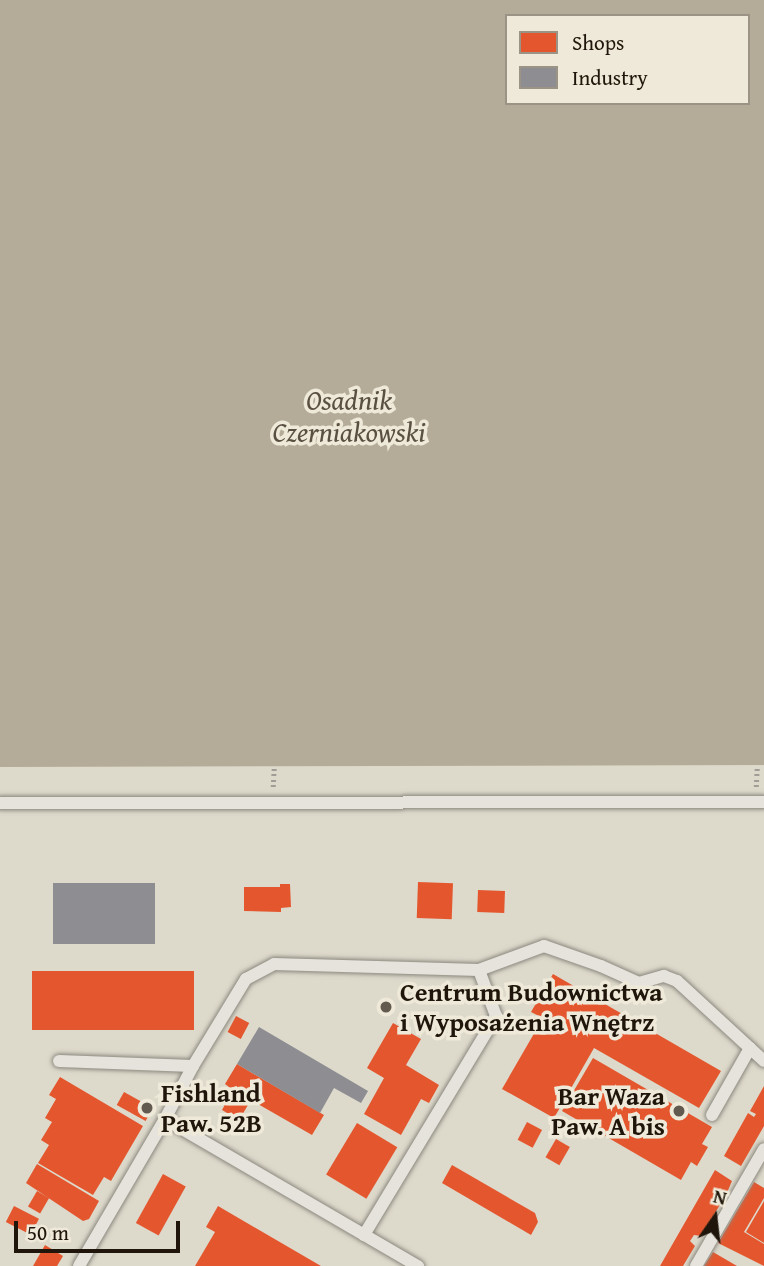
<!DOCTYPE html>
<meta charset="utf-8">
<style>
body{margin:0}
#map{position:relative;width:764px;height:1266px;overflow:hidden;background:#ddd9cb;font-family:"Gentium Book Plus",serif}
div>[style]{position:absolute}
[style*='--x']{left:calc(var(--x)*1px);top:calc(var(--y)*1px);width:calc(var(--w)*1px);rotate:calc(var(--a)*1deg)}
.water>*{inset:0;background:#b4ac99}
.shops>*{inset:0;background:#e4572e;transform-origin:0 0}
.industry>*{inset:0;background:#8d8d92;transform-origin:0 0}
.path>*{height:4.5px;margin-top:-2.25px;transform-origin:0;background:repeating-linear-gradient(90deg,#9f9d96 0 2px,transparent 0 5.5px)}
.roads{filter:drop-shadow(0 0 2px #8b887f) drop-shadow(0 0 2px #8b887f)}
.lane>*{height:12px;margin:-6px;padding:0 6px;transform-origin:6px;border-radius:6px;background:#e6e3dc}
.dots>*{width:19px;height:19px;translate:-50% -50%;box-sizing:border-box;border:4px solid #eee9d8;border-radius:50%}
span{translate:-50% -50%;white-space:nowrap;text-align:center;line-height:1.15;-webkit-text-stroke:7px #eee9d8;paint-order:stroke}
.poi-label{font-size:26px;color:#1f150a;font-weight:700}
.left{translate:0 -50%;text-align:left}
.right{translate:-100% -50%;text-align:right}
.water-label{font-size:28px;color:#5a5041;font-style:italic}
.legend{position:absolute;left:505px;top:14px;width:245px;height:91px;box-sizing:border-box;background:#eee9d8;border:2px solid #9b9486;margin:0;padding:9px 12px;list-style:none;font-size:21px;color:#1f150a}
.legend li{display:flex;align-items:center;gap:14px;height:35px}
.legend b{width:35px;border:2px solid #9b9486}
.north{position:absolute;left:680px;top:1182px;width:70px;height:70px;-webkit-text-stroke:5px #eee9d8;paint-order:stroke;rotate:14deg;font-size:19px;font-weight:700;line-height:28px;text-align:center;color:#1f150a}
.north::after{content:'';display:block;margin:auto;width:24px;height:32px;background:#1f150a;clip-path:polygon(50% 0,100% 100%,50% 72%,0 100%)}
.scale{position:absolute;left:14px;top:1221px;width:166px;height:32px;box-sizing:border-box;border:4px solid #1f150a;border-top:0;padding-left:9px;font-size:21px;line-height:24px;white-space:nowrap;color:#1f150a;-webkit-text-stroke:5px #eee9d8;paint-order:stroke}
</style>
<div id="map">
<div class="water">
<div style="clip-path:polygon(evenodd,0 0,764px 0,764px 765px,0 767px,0 0,507px 16px,748px 16px,748px 103px,507px 103px,507px 16px)"></div>
</div>
<div class="shops">
<div style="left:418px;top:882px;width:35px;height:36px;rotate:2deg"></div>
<div style="clip-path:polygon(280px 884px,290px 884px,291px 907px,281px 908px,281px 912px,244px 911px,244px 887px,280px 887px)"></div>
<div style="left:478px;top:890px;width:27px;height:22px;rotate:2deg"></div>
<div style="left:32px;top:971px;width:162px;height:59px"></div>
<div style="clip-path:polygon(553px 974px,721px 1071px,699px 1108px,594px 1048px,554px 1118px,502px 1089px,543px 1018px,531px 1012px)"></div>
<div style="left:236px;top:1016px;width:15px;height:18px;rotate:28deg"></div>
<div style="clip-path:polygon(393px 1023px,421px 1039px,406px 1065px,439px 1085px,429px 1103px,421px 1099px,401px 1135px,364px 1114px,384px 1078px,367px 1068px)"></div>
<div style="clip-path:polygon(593px 1058px,712px 1127px,702px 1144px,708px 1147px,697px 1166px,691px 1162px,681px 1180px,562px 1111px)"></div>
<div style="clip-path:polygon(237px 1064px,324px 1115px,312px 1135px,251px 1100px,239px 1120px,222px 1110px,233px 1090px,225px 1084px)"></div>
<div style="clip-path:polygon(60px 1077px,143px 1126px,111px 1181px,104px 1177px,93px 1195px,38px 1163px,49px 1145px,41px 1140px,52px 1122px,45px 1118px,56px 1099px,49px 1095px)"></div>
<div style="clip-path:polygon(764px 1086px,764px 1126px,741px 1166px,724px 1156px,748px 1113px,754px 1117px,756px 1114px,750px 1111px)"></div>
<div style="left:124px;top:1092px;width:33px;height:15px;rotate:29deg"></div>
<div style="left:527px;top:1122px;width:17px;height:20px;rotate:28deg"></div>
<div style="left:357px;top:1123px;width:47px;height:60px;rotate:31deg"></div>
<div style="left:556px;top:1139px;width:16px;height:21px;rotate:30deg"></div>
<div style="clip-path:polygon(37px 1164px,99px 1201px,89px 1219px,83px 1221px,26px 1183px)"></div>
<div style="clip-path:polygon(452px 1165px,535px 1213px,538px 1222px,531px 1235px,442px 1183px)"></div>
<div style="clip-path:polygon(715px 1170px,732px 1181px,726px 1195px,701px 1236px,694px 1235px,690px 1241px,695px 1246px,683px 1266px,660px 1266px)"></div>
<div style="left:163px;top:1174px;width:26px;height:56px;rotate:29deg"></div>
<div style="clip-path:polygon(754px 1182px,764px 1188px,764px 1198px,744px 1232px,764px 1244px,764px 1266px,718px 1243px)"></div>
<div style="left:37px;top:1191px;width:14px;height:18px;rotate:30deg"></div>
<div style="clip-path:polygon(764px 1201px,764px 1243px,746px 1232px)"></div>
<div style="left:14px;top:1206px;width:28px;height:18px;rotate:27deg"></div>
<div style="clip-path:polygon(218px 1206px,321px 1266px,195px 1266px,215px 1232px,206px 1227px)"></div>
<div style="clip-path:polygon(45px 1245px,63px 1256px,57px 1266px,33px 1266px)"></div>
<div style="clip-path:polygon(713px 1252px,737px 1266px,704px 1266px)"></div>
</div>
<div class="industry">
<div style="left:155px;top:883px;width:61px;height:102px;rotate:90deg"></div>
<div style="clip-path:polygon(259px 1027px,368px 1091px,361px 1103px,334px 1088px,320px 1113px,237px 1064px)"></div>
</div>
<div class="path">
<div style="--x:273;--y:787;--w:19;--a:-87"></div>
<div style="--x:756;--y:787;--w:20;--a:-87"></div>
</div>
<div class="roads">
<div class="lane">
<div style="--x:0;--y:803;--w:764;--a:-0.07"></div>
<div style="--x:59;--y:1061;--w:134;--a:2.1"></div>
<div style="--x:193;--y:1066;--w:102;--a:-58.7"></div>
<div style="--x:246;--y:979;--w:32;--a:-28"></div>
<div style="--x:274;--y:964;--w:205;--a:1.7"></div>
<div style="--x:479;--y:970;--w:69;--a:-20.3"></div>
<div style="--x:544;--y:946;--w:60;--a:19.3"></div>
<div style="--x:601;--y:966;--w:42;--a:24.1"></div>
<div style="--x:639;--y:983;--w:26;--a:-16"></div>
<div style="--x:664;--y:976;--w:14;--a:21"></div>
<div style="--x:677;--y:981;--w:118;--a:42.6"></div>
<div style="--x:712;--y:1115;--w:77;--a:-60.4"></div>
<div style="--x:165;--y:1119;--w:60;--a:-62.2"></div>
<div style="--x:364;--y:1235;--w:256;--a:-58.9"></div>
<div style="--x:496;--y:1016;--w:49;--a:-110.3"></div>
<div style="--x:79;--y:1266;--w:170;--a:-59.7"></div>
<div style="--x:165;--y:1119;--w:293;--a:30.2"></div>
<div style="--x:696;--y:1266;--w:135;--a:-59.8"></div>
</div>
</div>
<div class="dots">
<div style="left:386px;top:1007px;background:#625a4e"></div>
<div style="left:147px;top:1108px;background:#625a4e"></div>
<div style="left:679px;top:1111px;background:#625a4e"></div>
</div>
<div class="poi-label">
<span class="left" style="left:400px;top:1007px">Centrum Budownictwa<br>i Wyposażenia Wnętrz</span>
<span class="left" style="left:161px;top:1108px">Fishland<br>Paw. 52B</span>
<span class="right" style="left:665px;top:1111px">Bar Waza<br>Paw. A bis</span>
</div>
<div class="water-label">
<span style="left:349px;top:416px">Osadnik<br>Czerniakowski</span>
</div>
<ul class="legend">
<li><b style="height:19px;background:#e4572e"></b>Shops</li>
<li><b style="height:19px;background:#8d8d92"></b>Industry</li>
</ul>
<div class="north">N</div>
<div class="scale">50 m</div>
</div>
